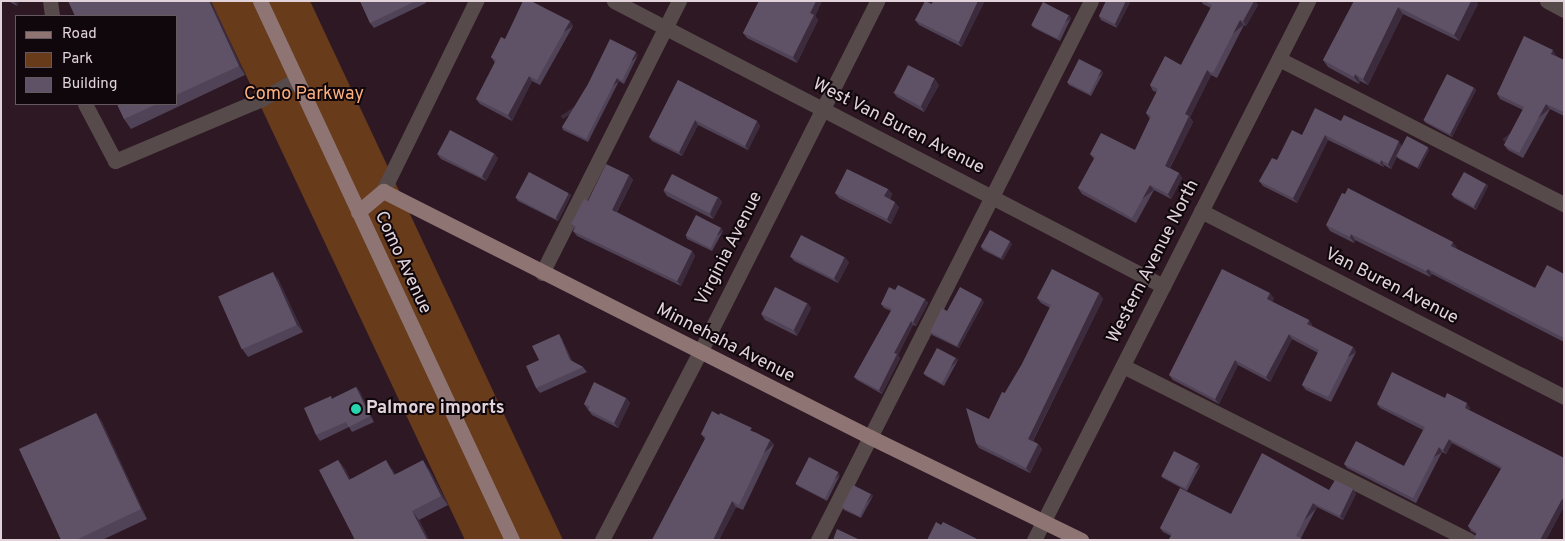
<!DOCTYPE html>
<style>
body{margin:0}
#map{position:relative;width:1565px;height:541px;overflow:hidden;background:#2d1824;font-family:Overpass,sans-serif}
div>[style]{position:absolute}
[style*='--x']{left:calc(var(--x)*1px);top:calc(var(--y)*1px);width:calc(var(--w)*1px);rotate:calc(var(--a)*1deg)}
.green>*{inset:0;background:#683b1b}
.minor>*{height:15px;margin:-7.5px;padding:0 7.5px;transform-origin:7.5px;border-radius:7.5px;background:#574a4a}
.major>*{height:15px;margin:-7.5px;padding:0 7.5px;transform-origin:7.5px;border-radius:7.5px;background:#8e7473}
.wall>*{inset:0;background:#504358}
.shaded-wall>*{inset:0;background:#3b2b3d;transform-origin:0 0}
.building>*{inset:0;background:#605266;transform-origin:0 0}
.dots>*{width:14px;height:14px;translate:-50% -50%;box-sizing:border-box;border:2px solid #0f070b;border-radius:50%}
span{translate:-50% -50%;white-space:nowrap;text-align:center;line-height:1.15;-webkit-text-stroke:4px #0f070b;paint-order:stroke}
.park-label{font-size:18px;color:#fbaf7e}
.street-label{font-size:18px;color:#e2d3db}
.poi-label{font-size:18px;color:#e2d3db;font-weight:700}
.left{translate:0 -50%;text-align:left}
.frame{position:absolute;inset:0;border:2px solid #e2d3db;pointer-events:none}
.legend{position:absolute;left:15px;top:15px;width:162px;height:90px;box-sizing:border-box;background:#0f070b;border:1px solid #63595e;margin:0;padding:6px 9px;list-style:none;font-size:15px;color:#e2d3db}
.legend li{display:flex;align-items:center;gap:10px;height:25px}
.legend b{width:25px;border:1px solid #63595e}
</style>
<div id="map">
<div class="green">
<div style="clip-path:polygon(211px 1px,310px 1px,563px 540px,465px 540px)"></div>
</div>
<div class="minor">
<div style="--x:50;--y:1;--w:15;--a:82"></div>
<div style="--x:614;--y:1;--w:619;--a:27.43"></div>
<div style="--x:1547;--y:1;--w:19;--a:28"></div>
<div style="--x:1279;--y:59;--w:320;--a:27"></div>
<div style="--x:85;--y:104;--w:64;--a:62.2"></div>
<div style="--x:115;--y:161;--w:160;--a:-22.9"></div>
<div style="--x:262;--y:99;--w:40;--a:-29.7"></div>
<div style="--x:383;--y:191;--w:212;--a:-63.9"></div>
<div style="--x:1201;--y:211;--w:408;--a:27.1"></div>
<div style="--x:542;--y:273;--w:305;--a:-63.3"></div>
<div style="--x:1123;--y:366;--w:387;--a:26.7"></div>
<div style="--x:602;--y:540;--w:212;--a:-62.5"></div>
<div style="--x:700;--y:352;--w:393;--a:-63.2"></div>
<div style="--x:818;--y:540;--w:604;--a:-63.14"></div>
<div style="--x:1034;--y:540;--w:605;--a:-63.05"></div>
</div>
<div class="major">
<div style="--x:260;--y:1;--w:595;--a:64.94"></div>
<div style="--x:358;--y:212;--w:33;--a:-40"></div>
<div style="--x:383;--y:191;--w:546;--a:26.8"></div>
<div style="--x:870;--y:437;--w:235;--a:26"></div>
</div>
<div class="wall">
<div style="clip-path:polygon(8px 1px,19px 1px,17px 6px)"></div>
<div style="clip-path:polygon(211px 1px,245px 75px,131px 129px,124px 119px,117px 104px,176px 104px,176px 16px)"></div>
<div style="clip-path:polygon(360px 1px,425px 1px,426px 3px,374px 28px,370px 23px)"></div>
<div style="clip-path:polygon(759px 1px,822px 1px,815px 16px,818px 20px,797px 63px,747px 38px,743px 33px)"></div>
<div style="clip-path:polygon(933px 1px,962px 47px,919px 25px,915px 20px,932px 4px)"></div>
<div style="clip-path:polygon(1106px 1px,1117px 28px,1101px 20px,1099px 16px)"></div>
<div style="clip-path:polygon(1201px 1px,1255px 1px,1258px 5px,1246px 26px,1244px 25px,1217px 78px,1211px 75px,1190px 117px,1193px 122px,1170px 168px,1179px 173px,1182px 178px,1171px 199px,1154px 190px,1136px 223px,1082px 194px,1078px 188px,1094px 159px,1090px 154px,1135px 150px,1150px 119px,1146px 113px,1157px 92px,1153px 91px,1150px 85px,1181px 65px,1211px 8px,1203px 4px)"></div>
<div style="clip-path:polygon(1354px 1px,1476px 1px,1478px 4px,1459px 41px,1403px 14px,1368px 85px,1360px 81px,1359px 84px,1328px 67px,1323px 60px)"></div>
<div style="clip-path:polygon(1069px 15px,1071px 18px,1060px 41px,1034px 28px,1032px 26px)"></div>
<div style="clip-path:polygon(570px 21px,573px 26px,540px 85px,532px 81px,512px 121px,480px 104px,476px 99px,495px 63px,491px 57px,505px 39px)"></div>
<div style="clip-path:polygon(638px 55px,624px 84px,619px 81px,588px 142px,563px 130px,562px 127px)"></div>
<div style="clip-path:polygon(1556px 55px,1556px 56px,1564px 60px,1564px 116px,1550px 109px,1523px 158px,1508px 150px,1504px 145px,1523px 110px,1500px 99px,1497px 94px)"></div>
<div style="clip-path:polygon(1101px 70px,1103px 73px,1091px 96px,1069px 85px,1067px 82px)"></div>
<div style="clip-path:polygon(678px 80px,757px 121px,760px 126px,748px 150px,698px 125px,682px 156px,652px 141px,649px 137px)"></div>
<div style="clip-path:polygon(939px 85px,924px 112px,897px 97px,893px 92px)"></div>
<div style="clip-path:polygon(1474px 88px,1476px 90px,1452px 137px,1426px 123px,1424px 121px)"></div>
<div style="clip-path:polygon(1341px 121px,1402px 146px,1391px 169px,1384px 165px,1384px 167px,1328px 140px,1297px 203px,1263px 186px,1259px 181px,1277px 160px,1302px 135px)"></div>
<div style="clip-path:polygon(1429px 150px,1419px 169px,1399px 159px,1397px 157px)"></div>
<div style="clip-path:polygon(437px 154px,498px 158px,486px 181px,441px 159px)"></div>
<div style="clip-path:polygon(629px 175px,633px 180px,617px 212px,692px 251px,695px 256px,681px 286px,577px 236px,573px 231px,574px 229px,571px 224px,588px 201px)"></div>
<div style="clip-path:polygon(1486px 184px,1488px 186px,1476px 210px,1454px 198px,1452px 195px)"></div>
<div style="clip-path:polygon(888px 189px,892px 194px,890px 199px,899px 207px,891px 224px,839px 198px,835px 193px)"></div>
<div style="clip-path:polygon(663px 190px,718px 197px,722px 202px,713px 219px,667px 196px)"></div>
<div style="clip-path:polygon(571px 195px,558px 221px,518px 201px,516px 198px)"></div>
<div style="clip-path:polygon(1326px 225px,1457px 248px,1457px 249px,1535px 288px,1564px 274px,1564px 342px,1432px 274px,1430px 277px,1355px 240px,1354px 243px,1330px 231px)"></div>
<div style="clip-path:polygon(721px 228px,723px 231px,712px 251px,687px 239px,686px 236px)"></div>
<div style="clip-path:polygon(1012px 244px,1003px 260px,983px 250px,981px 247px)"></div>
<div style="clip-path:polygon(790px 256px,849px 262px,838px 283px,794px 261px)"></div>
<div style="clip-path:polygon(278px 279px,303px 332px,248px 357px,243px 350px)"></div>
<div style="clip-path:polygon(895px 290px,925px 299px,928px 303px,916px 326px,913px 325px,898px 355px,900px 358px,882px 394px,857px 380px,854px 377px,891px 311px,884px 308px,881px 304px)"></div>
<div style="clip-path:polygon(1099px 293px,1103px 299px,1033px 441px,1038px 444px,1042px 449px,1030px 473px,979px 448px,976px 443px,989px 419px,1022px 364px,1050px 308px,1041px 303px,1037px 298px)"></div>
<div style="clip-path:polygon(1274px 298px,1272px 302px,1309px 320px,1312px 325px,1312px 326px,1353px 347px,1356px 352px,1331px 402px,1306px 390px,1302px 385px,1318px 353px,1292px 339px,1270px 382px,1238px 365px,1219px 404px,1173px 380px,1169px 375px)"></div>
<div style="clip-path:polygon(984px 302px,959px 348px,932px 335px,930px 332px,947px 311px)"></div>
<div style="clip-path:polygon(807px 303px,811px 308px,797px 336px,765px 320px,761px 314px)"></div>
<div style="clip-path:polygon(559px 334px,562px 339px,572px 361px,583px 367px,587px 372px,540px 393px,536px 388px,539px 360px)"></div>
<div style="clip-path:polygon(956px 358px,958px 360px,944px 386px,926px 376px,924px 374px)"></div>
<div style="clip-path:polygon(356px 387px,360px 392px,374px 422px,352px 432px,349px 427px,320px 441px,316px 435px,333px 398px)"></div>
<div style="clip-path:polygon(626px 398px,630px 403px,618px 428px,592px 415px,584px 404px)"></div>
<div style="clip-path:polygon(1445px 398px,1470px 408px,1469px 410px,1564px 458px,1564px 506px,1546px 540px,1473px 540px,1476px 534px,1471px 531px,1468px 526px,1501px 469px,1452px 443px,1446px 454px,1442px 452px,1416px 503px,1347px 468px,1344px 464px,1404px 466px,1423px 430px,1380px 408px,1377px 404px)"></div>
<div style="clip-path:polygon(96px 413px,102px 422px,147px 519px,102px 540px,61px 540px)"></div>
<div style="clip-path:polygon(755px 432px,770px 440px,774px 445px,743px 510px,736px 507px,719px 540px,652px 540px,705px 439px,701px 434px)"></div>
<div style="clip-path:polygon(338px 460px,345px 469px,350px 479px,392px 469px,395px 474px,429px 469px,448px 505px,419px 520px,429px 540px,355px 540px)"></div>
<div style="clip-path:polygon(1198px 463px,1200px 466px,1187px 491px,1163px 478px,1161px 476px)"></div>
<div style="clip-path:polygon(840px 475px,827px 501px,798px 486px,796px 484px)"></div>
<div style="clip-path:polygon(1353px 489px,1356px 494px,1343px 520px,1317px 507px,1301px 538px,1171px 536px,1163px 532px,1160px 528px,1231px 514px,1329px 490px)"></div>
<div style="clip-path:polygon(871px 494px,873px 496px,861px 518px,844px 510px,842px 507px)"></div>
</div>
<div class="shaded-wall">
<div style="clip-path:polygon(14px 1px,19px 1px,17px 6px)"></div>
<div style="clip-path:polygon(209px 1px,211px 1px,245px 75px,239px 66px)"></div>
<div style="clip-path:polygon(816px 1px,822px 1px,815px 16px,818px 20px,797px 63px,793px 57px,810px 13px)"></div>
<div style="clip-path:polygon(978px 1px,985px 1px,962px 47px,959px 42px)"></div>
<div style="clip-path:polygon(1126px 1px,1131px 1px,1117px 28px,1115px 24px)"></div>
<div style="clip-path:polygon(1254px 1px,1255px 1px,1258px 5px,1246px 26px,1243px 21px)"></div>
<div style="clip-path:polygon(1471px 1px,1476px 1px,1478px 4px,1459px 41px,1454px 35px)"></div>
<div style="clip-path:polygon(1398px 7px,1403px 14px,1368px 85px,1363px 79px)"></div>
<div style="left:1069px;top:15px;width:4px;height:25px;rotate:56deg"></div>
<div style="left:1240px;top:20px;width:6px;height:59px;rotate:51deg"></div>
<div style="left:570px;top:21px;width:6px;height:68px;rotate:59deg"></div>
<div style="clip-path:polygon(1553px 50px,1556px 55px,1554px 59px,1551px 54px)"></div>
<div style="left:636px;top:52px;width:4px;height:32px;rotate:56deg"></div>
<div style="left:1101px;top:70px;width:4px;height:26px;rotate:56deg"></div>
<div style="clip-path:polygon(1207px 70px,1211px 75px,1190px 117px,1193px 122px,1168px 171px,1165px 166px,1185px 114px)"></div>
<div style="clip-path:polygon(1355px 74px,1360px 81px,1359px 84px,1354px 77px)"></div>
<div style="clip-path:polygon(529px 76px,532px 81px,512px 121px,508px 115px)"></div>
<div style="left:617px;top:78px;width:4px;height:68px;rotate:56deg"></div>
<div style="clip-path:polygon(935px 79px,939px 85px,924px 112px,921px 106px)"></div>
<div style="clip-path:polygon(1474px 88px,1476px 90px,1452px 137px,1450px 134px)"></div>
<div style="left:1546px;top:104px;width:6px;height:56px;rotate:51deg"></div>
<div style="clip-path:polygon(695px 120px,698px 125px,682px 156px,679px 152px)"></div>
<div style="clip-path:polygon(757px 121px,760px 126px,748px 150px,745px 146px)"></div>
<div style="clip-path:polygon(1325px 135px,1328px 140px,1297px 203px,1293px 198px)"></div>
<div style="clip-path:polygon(1399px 141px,1402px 146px,1391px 169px,1388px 164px)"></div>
<div style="clip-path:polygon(1428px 147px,1429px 150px,1419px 169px,1417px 167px)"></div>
<div style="clip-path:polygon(494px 153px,498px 158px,486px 181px,482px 176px)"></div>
<div style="clip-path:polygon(1381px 160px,1384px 165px,1384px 167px,1380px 163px)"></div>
<div style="clip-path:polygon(1179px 173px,1182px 178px,1171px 199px,1168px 194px)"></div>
<div style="clip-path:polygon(629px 175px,633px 180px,615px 215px,612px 210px)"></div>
<div style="clip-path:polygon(1486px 184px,1488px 186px,1476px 210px,1474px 207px)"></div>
<div style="left:1150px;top:185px;width:6px;height:38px;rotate:51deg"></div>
<div style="clip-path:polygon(888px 189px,892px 194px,888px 202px,884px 196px)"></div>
<div style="clip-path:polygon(569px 193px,571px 195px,558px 221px,556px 218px)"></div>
<div style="clip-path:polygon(718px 197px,722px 202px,713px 219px,710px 214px)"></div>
<div style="clip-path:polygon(895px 202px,899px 207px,891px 224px,887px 219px)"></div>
<div style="left:721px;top:228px;width:4px;height:23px;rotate:56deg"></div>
<div style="clip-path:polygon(1351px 234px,1355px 240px,1354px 243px,1350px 237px)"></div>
<div style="clip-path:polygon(1010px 241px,1012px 244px,1003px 260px,1001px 258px)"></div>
<div style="clip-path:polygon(1453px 242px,1457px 248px,1455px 252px,1451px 246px)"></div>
<div style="clip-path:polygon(692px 251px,695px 256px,681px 286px,677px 281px)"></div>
<div style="clip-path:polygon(845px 257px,849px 262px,838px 283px,834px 278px)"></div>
<div style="clip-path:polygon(1428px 269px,1432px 274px,1430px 277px,1426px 271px)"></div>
<div style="clip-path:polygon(273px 272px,278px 279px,303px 332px,297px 325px)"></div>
<div style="clip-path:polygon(1099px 293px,1103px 299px,1031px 444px,1028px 439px)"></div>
<div style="clip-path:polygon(1270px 293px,1274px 298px,1271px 304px,1267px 299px)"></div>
<div style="clip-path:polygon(925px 299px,928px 303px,916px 326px,913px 322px)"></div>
<div style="clip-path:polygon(982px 299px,984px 302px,959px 348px,957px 346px)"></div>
<div style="clip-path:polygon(807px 303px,811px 308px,797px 336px,794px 330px)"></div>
<div style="clip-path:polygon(1309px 320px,1312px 325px,1310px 329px,1307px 324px)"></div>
<div style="clip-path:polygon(911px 321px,913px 325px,898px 355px,900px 358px,882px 394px,879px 390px,894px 353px)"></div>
<div style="clip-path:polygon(559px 334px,562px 339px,573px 365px,570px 360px)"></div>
<div style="clip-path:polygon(1289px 334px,1292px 339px,1270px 382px,1266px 377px)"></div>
<div style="left:1353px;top:347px;width:6px;height:56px;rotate:59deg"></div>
<div style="left:956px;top:358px;width:3px;height:30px;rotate:45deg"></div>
<div style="clip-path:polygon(1235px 360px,1238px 365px,1219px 404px,1215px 399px)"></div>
<div style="clip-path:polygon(356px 387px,360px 392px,374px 422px,370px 416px)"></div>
<div style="clip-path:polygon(626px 398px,630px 403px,618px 428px,614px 423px)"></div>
<div style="clip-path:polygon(1467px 403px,1470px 408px,1468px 412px,1465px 408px)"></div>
<div style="clip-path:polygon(96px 413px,102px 422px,147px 519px,141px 509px)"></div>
<div style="clip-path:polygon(1449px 439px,1452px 443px,1446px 454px,1443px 450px)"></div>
<div style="left:770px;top:440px;width:6px;height:72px;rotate:51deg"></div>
<div style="clip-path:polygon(1038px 444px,1042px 449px,1030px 473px,1026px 468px)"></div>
<div style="left:1439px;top:447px;width:6px;height:57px;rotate:59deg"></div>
<div style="clip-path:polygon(338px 460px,345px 469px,355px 489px,349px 480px)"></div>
<div style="clip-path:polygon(386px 460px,392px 469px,400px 484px,394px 475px)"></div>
<div style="clip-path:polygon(423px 460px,429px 469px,448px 505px,441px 496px)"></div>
<div style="left:1198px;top:463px;width:4px;height:28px;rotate:56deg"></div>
<div style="left:838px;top:472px;width:4px;height:29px;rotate:56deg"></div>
<div style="clip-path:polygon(1353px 489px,1356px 494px,1343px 520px,1340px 516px)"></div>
<div style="left:871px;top:494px;width:3px;height:25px;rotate:45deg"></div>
<div style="clip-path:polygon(1562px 499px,1564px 501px,1564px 506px,1546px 540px,1540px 540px)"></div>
<div style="clip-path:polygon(732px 501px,736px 507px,719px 540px,713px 540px)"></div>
<div style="left:1313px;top:503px;width:6px;height:37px;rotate:45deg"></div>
<div style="clip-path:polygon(412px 511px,419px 520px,429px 540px,427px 540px)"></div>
</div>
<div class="building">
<div style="clip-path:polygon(68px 1px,209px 1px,239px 66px,176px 95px,176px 16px,75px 16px)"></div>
<div style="clip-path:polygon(360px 1px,416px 1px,370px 23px)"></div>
<div style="clip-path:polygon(523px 1px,531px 1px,570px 21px,537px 80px,529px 76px,508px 115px,476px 99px,496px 60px,491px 57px,501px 37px,505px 39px)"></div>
<div style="clip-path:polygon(759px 1px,816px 1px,810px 13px,814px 15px,793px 57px,743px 33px)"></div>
<div style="clip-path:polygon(925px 1px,932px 4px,933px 1px,978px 1px,959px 42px,915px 20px)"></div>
<div style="clip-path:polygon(1106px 1px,1126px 1px,1115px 24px,1099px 16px)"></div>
<div style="clip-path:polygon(1204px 1px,1254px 1px,1243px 21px,1240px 20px,1213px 73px,1207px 70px,1185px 114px,1189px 116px,1165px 166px,1179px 173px,1168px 194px,1150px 185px,1132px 218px,1078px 188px,1095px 157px,1090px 154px,1101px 133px,1135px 150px,1151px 116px,1146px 113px,1158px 89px,1150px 85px,1165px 56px,1181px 65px,1212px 5px)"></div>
<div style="clip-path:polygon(1354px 1px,1471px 1px,1454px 35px,1398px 7px,1363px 79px,1355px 74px,1354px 77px,1323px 60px)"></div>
<div style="left:1043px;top:2px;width:29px;height:26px;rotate:27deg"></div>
<div style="clip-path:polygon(1524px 36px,1553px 50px,1551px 54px,1564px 60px,1564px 112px,1546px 104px,1519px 153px,1504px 145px,1524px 107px,1497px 94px)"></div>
<div style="clip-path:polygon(610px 39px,636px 52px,622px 81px,617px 78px,586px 139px,562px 127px,588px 84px)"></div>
<div style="left:1079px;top:59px;width:25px;height:26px;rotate:27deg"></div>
<div style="left:908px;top:65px;width:30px;height:31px;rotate:27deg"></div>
<div style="left:1447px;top:74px;width:30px;height:52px;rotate:27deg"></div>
<div style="clip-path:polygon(678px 80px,757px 121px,745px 146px,695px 120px,679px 152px,649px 137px)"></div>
<div style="clip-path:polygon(117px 104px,157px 104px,124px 119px)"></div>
<div style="clip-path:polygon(1315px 108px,1341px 121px,1344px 115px,1399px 141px,1388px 164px,1381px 160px,1380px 163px,1325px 135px,1293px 198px,1259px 181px,1272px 158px,1277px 160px,1292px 130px,1302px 135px)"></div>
<div style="left:450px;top:130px;width:50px;height:27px;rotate:28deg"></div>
<div style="left:1407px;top:136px;width:24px;height:23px;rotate:28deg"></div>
<div style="clip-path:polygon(606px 164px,629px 175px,612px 210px,692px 251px,677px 281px,573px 231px,576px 227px,571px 224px,584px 199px,588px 201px)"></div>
<div style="clip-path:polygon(847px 169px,888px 189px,884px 196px,895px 202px,887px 219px,835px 193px)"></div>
<div style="left:529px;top:172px;width:45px;height:29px;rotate:28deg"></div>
<div style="left:1464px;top:172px;width:25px;height:26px;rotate:29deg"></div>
<div style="left:672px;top:174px;width:51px;height:18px;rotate:27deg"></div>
<div style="clip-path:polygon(1348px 188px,1453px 242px,1451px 246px,1535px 288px,1547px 265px,1564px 274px,1564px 338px,1428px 269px,1426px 271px,1351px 234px,1350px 237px,1326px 225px,1342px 193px,1345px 194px)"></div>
<div style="left:696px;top:215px;width:28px;height:23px;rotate:27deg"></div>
<div style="left:990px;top:230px;width:23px;height:19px;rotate:29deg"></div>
<div style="left:801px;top:235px;width:49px;height:24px;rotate:27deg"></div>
<div style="clip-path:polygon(1052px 269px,1099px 293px,1028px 439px,1038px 444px,1026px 468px,976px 443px,966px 408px,989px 419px,1002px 392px,1005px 393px,1022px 364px,1051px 305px,1037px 298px)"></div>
<div style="clip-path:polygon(1222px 269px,1270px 293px,1267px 299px,1309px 320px,1307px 324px,1353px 347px,1328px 397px,1302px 385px,1319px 350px,1289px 334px,1266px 377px,1235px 360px,1215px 399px,1169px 375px)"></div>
<div style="left:273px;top:272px;width:58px;height:60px;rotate:66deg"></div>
<div style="clip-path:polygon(898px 285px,925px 299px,913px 322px,911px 321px,894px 353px,897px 354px,879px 390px,854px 377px,892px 309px,881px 304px,889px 287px,895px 290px)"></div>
<div style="left:775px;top:287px;width:36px;height:30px;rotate:27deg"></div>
<div style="clip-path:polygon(960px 287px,982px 299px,957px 346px,930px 332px,942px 308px,947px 311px)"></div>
<div style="clip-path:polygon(559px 334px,570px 360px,583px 367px,536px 388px,526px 366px,539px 360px,532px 346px)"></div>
<div style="left:937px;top:348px;width:21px;height:29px;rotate:28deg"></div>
<div style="clip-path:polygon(1392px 372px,1445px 398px,1447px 393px,1467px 403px,1465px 408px,1564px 458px,1564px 499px,1562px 499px,1540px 540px,1473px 540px,1477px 533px,1468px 526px,1502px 467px,1449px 439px,1443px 450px,1439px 447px,1413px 498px,1344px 464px,1356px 441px,1404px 466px,1425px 427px,1377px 404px)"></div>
<div style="clip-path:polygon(594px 382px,626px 398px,614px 423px,588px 410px,590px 407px,584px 404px)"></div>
<div style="clip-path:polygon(356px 387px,370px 416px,349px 427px,346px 422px,316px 435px,304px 408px,331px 396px,332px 399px)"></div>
<div style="clip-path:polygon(712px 411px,719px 415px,720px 413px,752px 428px,750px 430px,770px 440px,739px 505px,732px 501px,713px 540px,652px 540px,706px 437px,701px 434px)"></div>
<div style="clip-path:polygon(96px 413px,141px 509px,76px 540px,61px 540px,19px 449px)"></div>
<div style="left:1174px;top:451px;width:27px;height:28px;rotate:27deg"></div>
<div style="clip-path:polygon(1262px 453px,1329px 490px,1335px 480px,1353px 489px,1340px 516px,1313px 503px,1296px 536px,1304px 540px,1169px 539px,1172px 534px,1160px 528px,1180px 488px,1231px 514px)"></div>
<div style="left:809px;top:457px;width:33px;height:30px;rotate:27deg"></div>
<div style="clip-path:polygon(338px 460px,349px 480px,386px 460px,394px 475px,423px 460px,441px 496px,412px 511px,427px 540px,355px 540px,319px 470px)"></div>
<div style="left:853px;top:485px;width:20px;height:25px;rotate:27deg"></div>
<div style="clip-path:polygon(936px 522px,941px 525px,943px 522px,977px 539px,977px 540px,927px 540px)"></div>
<div style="clip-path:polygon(837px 529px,860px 540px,833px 540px)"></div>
</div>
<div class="dots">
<div style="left:356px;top:409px;background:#26d5ae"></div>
</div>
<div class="park-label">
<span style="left:304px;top:95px">Como Parkway</span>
</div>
<div class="street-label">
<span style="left:898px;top:127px;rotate:27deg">West Van Buren Avenue</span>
<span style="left:730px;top:249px;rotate:-63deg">Virginia Avenue</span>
<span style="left:1154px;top:262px;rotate:-63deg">Western Avenue North</span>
<span style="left:402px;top:263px;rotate:65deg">Como Avenue</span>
<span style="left:1391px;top:287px;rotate:27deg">Van Buren Avenue</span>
<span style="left:725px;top:344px;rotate:27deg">Minnehaha Avenue</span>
</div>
<div class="poi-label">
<span class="left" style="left:366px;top:409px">Palmore imports</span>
</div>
<div class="frame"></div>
<ul class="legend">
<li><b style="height:6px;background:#8e7473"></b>Road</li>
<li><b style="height:14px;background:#683b1b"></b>Park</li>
<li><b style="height:14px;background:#605266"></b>Building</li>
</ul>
</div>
